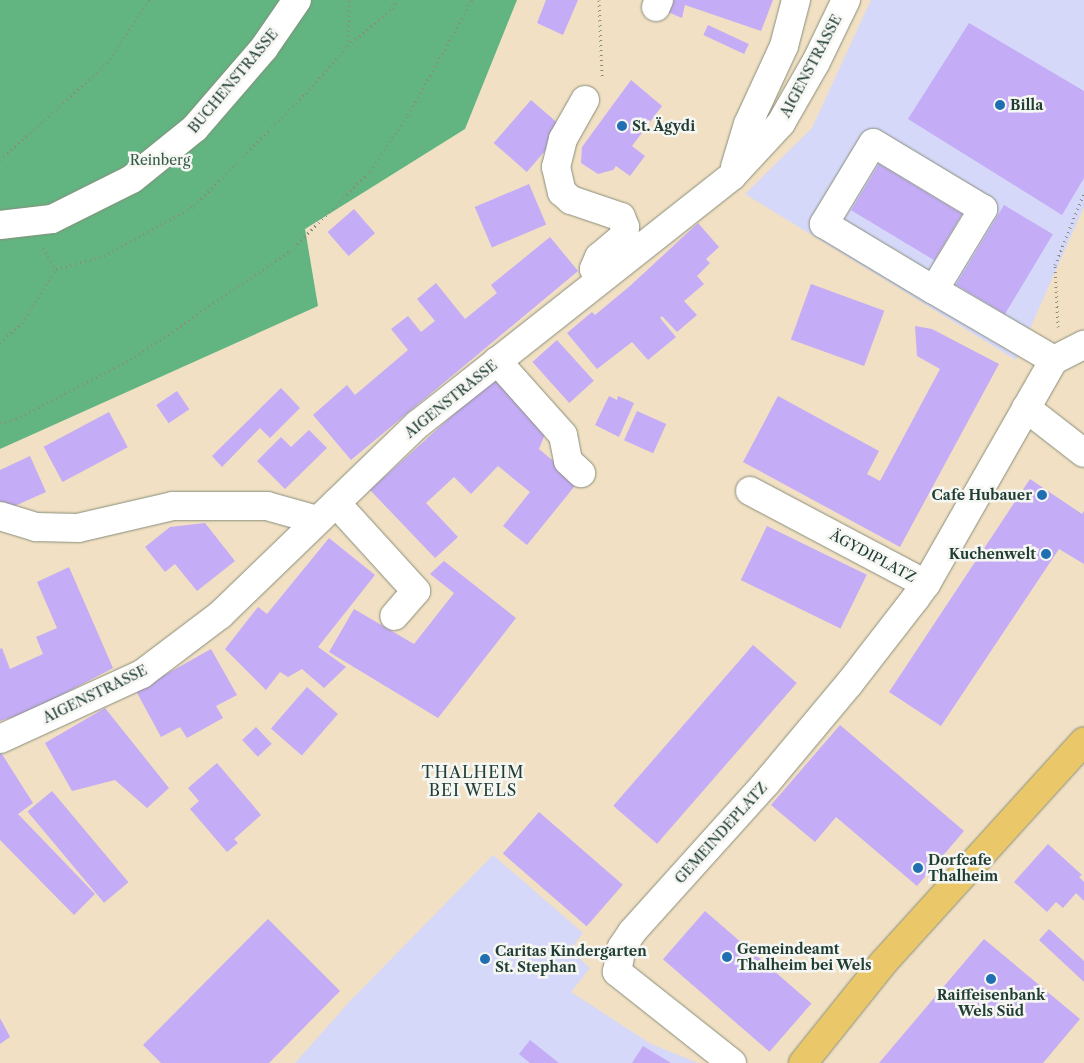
<!DOCTYPE html>
<meta charset="utf-8">
<style>
body{margin:0}
#map{position:relative;width:1084px;height:1063px;overflow:hidden;background:#f1e0c3;font-family:"Libre Caslon Text",serif}
div>[style]{position:absolute}
[style*='--x']{left:calc(var(--x)*1px);top:calc(var(--y)*1px);width:calc(var(--w)*1px);rotate:calc(var(--a)*1deg)}
.built>*{inset:0;background:#d5d8f9}
.forest>*{inset:0;background:#62b481}
.building>*{inset:0;background:#c4acf6;transform-origin:0 0}
.path>*{height:3px;margin-top:-1.5px;transform-origin:0;background:repeating-linear-gradient(90deg,#888e7c 0 1px,transparent 0 5px)}
.roads{filter:drop-shadow(0 0 1px #888e7c) drop-shadow(0 0 1px #888e7c)}
.minor>*{height:28px;margin:-14px;padding:0 14px;transform-origin:14px;border-radius:14px;background:#fff}
.major>*{height:28px;margin:-14px;padding:0 14px;transform-origin:14px;border-radius:14px;background:#eac769}
.dots>*{width:14px;height:14px;translate:-50% -50%;box-sizing:border-box;border:2px solid #f6f6f2;border-radius:50%}
span{translate:-50% -50%;white-space:nowrap;text-align:center;line-height:1.15;-webkit-text-stroke:5px #f6f6f2;paint-order:stroke}
.street-label{font-size:14px;color:#1f3d34}
.poi-label{font-size:14px;color:#1f3d34;font-weight:700}
.left{translate:0 -50%;text-align:left}
.right{translate:-100% -50%;text-align:right}
.park-label{font-size:14px;color:#315b48}
.quarter-label{font-size:16px;color:#1f3d34;letter-spacing:1px}
</style>
<div id="map">
<div class="built">
<div style="clip-path:polygon(871px 0,1084px 0,1084px 207px,1016px 360px,745px 194px,812px 128px)"></div>
<div style="clip-path:polygon(493px 855px,583px 933px,570px 950px,590px 968px,571px 992px,651px 1044px,698px 1063px,295px 1063px,351px 1000px)"></div>
</div>
<div class="forest">
<div style="clip-path:polygon(0 0,517px 0,465px 129px,305px 229px,318px 306px,0 449px)"></div>
</div>
<div class="building">
<div style="clip-path:polygon(546px 0,578px 0,563px 35px,537px 23px)"></div>
<div style="clip-path:polygon(667px 0,773px 0,761px 31px,685px 5px,682px 18px,663px 10px)"></div>
<div style="clip-path:polygon(969px 23px,1084px 91px,1084px 178px,1062px 215px,908px 119px)"></div>
<div style="left:708px;top:25px;width:45px;height:11px;rotate:25deg"></div>
<div style="clip-path:polygon(631px 80px,662px 106px,632px 146px,645px 156px,630px 176px,616px 166px,613px 170px,598px 174px,581px 163px,582px 147px)"></div>
<div style="left:531px;top:100px;width:44px;height:57px;rotate:41deg"></div>
<div style="left:879px;top:164px;width:97px;height:54px;rotate:31deg"></div>
<div style="left:529px;top:184px;width:44px;height:59px;rotate:67deg"></div>
<div style="left:1004px;top:205px;width:57px;height:93px;rotate:31deg"></div>
<div style="left:354px;top:209px;width:32px;height:35px;rotate:49deg"></div>
<div style="clip-path:polygon(698px 223px,719px 247px,706px 259px,710px 263px,697px 276px,704px 284px,684px 301px,697px 315px,677px 332px,662px 316px,660px 318px,676px 337px,648px 360px,632px 342px,597px 369px,567px 333px,592px 312px,595px 315px,630px 286px)"></div>
<div style="clip-path:polygon(550px 237px,578px 271px,351px 460px,313px 415px,347px 385px,355px 395px,408px 350px,391px 329px,408px 316px,421px 332px,435px 321px,417px 299px,436px 283px,465px 319px,497px 293px,491px 285px)"></div>
<div style="left:811px;top:284px;width:78px;height:59px;rotate:20deg"></div>
<div style="clip-path:polygon(915px 326px,932px 329px,999px 364px,900px 547px,743px 462px,778px 396px,879px 451px,867px 474px,880px 481px,940px 369px,917px 356px)"></div>
<div style="left:557px;top:340px;width:55px;height:33px;rotate:48deg"></div>
<div style="clip-path:polygon(499px 376px,545px 434px,539px 449px,578px 482px,527px 545px,503px 526px,530px 492px,498px 466px,471px 494px,454px 477px,426px 503px,458px 537px,435px 558px,370px 490px,474px 396px)"></div>
<div style="clip-path:polygon(281px 388px,300px 408px,270px 438px,260px 428px,222px 467px,212px 456px)"></div>
<div style="left:177px;top:391px;width:22px;height:25px;rotate:56deg"></div>
<div style="clip-path:polygon(609px 396px,617px 400px,618px 396px,634px 403px,619px 437px,595px 425px)"></div>
<div style="left:637px;top:411px;width:32px;height:32px;rotate:24deg"></div>
<div style="left:109px;top:412px;width:40px;height:74px;rotate:62deg"></div>
<div style="clip-path:polygon(309px 430px,327px 448px,285px 489px,257px 461px,281px 437px,291px 447px)"></div>
<div style="clip-path:polygon(30px 456px,46px 492px,8px 509px,0 505px,0 470px)"></div>
<div style="clip-path:polygon(1030px 479px,1082px 514px,1084px 511px,1084px 564px,1059px 549px,941px 726px,889px 692px)"></div>
<div style="clip-path:polygon(205px 523px,235px 561px,197px 591px,175px 564px,165px 572px,145px 547px,170px 527px)"></div>
<div style="left:767px;top:526px;width:111px;height:60px;rotate:26deg"></div>
<div style="clip-path:polygon(329px 538px,375px 575px,318px 647px,346px 667px,324px 688px,302px 669px,288px 677px,280px 672px,266px 690px,225px 649px,258px 607px,267px 614px)"></div>
<div style="clip-path:polygon(444px 561px,516px 618px,438px 718px,329px 652px,354px 609px,414px 644px,454px 593px,430px 574px)"></div>
<div style="clip-path:polygon(69px 567px,113px 668px,29px 712px,0 721px,0 649px,2px 648px,10px 669px,43px 654px,36px 637px,57px 628px,37px 582px)"></div>
<div style="left:753px;top:645px;width:58px;height:213px;rotate:41deg"></div>
<div style="clip-path:polygon(211px 649px,237px 695px,216px 706px,223px 718px,187px 738px,180px 727px,161px 737px,136px 691px)"></div>
<div style="left:307px;top:687px;width:41px;height:55px;rotate:41deg"></div>
<div style="clip-path:polygon(105px 708px,169px 788px,147px 808px,115px 780px,72px 791px,45px 743px)"></div>
<div style="clip-path:polygon(840px 725px,964px 831px,917px 886px,836px 817px,815px 842px,771px 805px)"></div>
<div style="left:256px;top:727px;width:23px;height:19px;rotate:47deg"></div>
<div style="clip-path:polygon(0 751px,33px 803px,18px 814px,95px 894px,74px 915px,0 840px)"></div>
<div style="clip-path:polygon(217px 763px,261px 815px,234px 839px,238px 843px,227px 852px,190px 809px,199px 801px,188px 788px)"></div>
<div style="left:52px;top:791px;width:119px;height:32px;rotate:50deg"></div>
<div style="left:539px;top:812px;width:111px;height:55px;rotate:41deg"></div>
<div style="clip-path:polygon(1048px 844px,1082px 875px,1079px 877px,1084px 882px,1084px 901px,1076px 893px,1063px 908px,1056px 902px,1047px 912px,1014px 882px)"></div>
<div style="left:705px;top:911px;width:141px;height:64px;rotate:41deg"></div>
<div style="clip-path:polygon(268px 919px,340px 991px,269px 1063px,161px 1063px,143px 1045px)"></div>
<div style="clip-path:polygon(1049px 929px,1084px 961px,1084px 982px,1039px 940px)"></div>
<div style="clip-path:polygon(984px 939px,1080px 1019px,1043px 1063px,879px 1063px)"></div>
<div style="clip-path:polygon(0 1018px,10px 1037px,0 1044px)"></div>
<div style="clip-path:polygon(530px 1040px,559px 1063px,530px 1063px,519px 1054px)"></div>
<div style="clip-path:polygon(643px 1046px,671px 1063px,632px 1063px)"></div>
</div>
<div class="path">
<div style="--x:599;--y:0;--w:76;--a:87.7"></div>
<div style="--x:348;--y:46;--w:46;--a:-88.8"></div>
<div style="--x:0;--y:160;--w:144;--a:-42.2"></div>
<div style="--x:107;--y:63;--w:76;--a:-56.3"></div>
<div style="--x:43;--y:248;--w:25;--a:58"></div>
<div style="--x:1058;--y:327;--w:62;--a:-92.8"></div>
<div style="--x:1055;--y:265;--w:78;--a:-68.1"></div>
<div style="--x:0;--y:343;--w:30;--a:-42"></div>
<div style="--x:22;--y:323;--w:64;--a:-57.8"></div>
<div style="--x:56;--y:269;--w:50;--a:-15.2"></div>
<div style="--x:104;--y:256;--w:103;--a:-29.1"></div>
<div style="--x:194;--y:206;--w:159;--a:-45.3"></div>
<div style="--x:306;--y:93;--w:63;--a:-48.2"></div>
<div style="--x:348;--y:46;--w:58;--a:-40.8"></div>
<div style="--x:392;--y:8;--w:9;--a:-58"></div>
<div style="--x:0;--y:423;--w:16;--a:-14"></div>
<div style="--x:16;--y:419;--w:134;--a:-27.5"></div>
<div style="--x:135;--y:357;--w:188;--a:-34.4"></div>
<div style="--x:290;--y:251;--w:113;--a:-45"></div>
<div style="--x:370;--y:171;--w:68;--a:-55.8"></div>
<div style="--x:408;--y:115;--w:132;--a:-60.9"></div>
</div>
<div class="roads">
<div class="minor">
<div style="--x:656;--y:7;--w:8;--a:-67"></div>
<div style="--x:585;--y:100;--w:45;--a:119.4"></div>
<div style="--x:563;--y:139;--w:29;--a:104"></div>
<div style="--x:556;--y:167;--w:26;--a:77"></div>
<div style="--x:562;--y:192;--w:12;--a:42"></div>
<div style="--x:571;--y:200;--w:53;--a:18.8"></div>
<div style="--x:621;--y:217;--w:11;--a:68"></div>
<div style="--x:625;--y:227;--w:10;--a:101"></div>
<div style="--x:623;--y:237;--w:31;--a:140"></div>
<div style="--x:599;--y:257;--w:13;--a:113"></div>
<div style="--x:594;--y:269;--w:7;--a:63"></div>
<div style="--x:735;--y:167;--w:45;--a:-73.2"></div>
<div style="--x:748;--y:124;--w:86;--a:-65.2"></div>
<div style="--x:784;--y:46;--w:48;--a:-75.4"></div>
<div style="--x:0;--y:225;--w:52;--a:-6.6"></div>
<div style="--x:52;--y:219;--w:89;--a:-26.6"></div>
<div style="--x:132;--y:179;--w:81;--a:-39"></div>
<div style="--x:195;--y:128;--w:106;--a:-49.2"></div>
<div style="--x:264;--y:48;--w:58;--a:-55.5"></div>
<div style="--x:934;--y:290;--w:95;--a:-58.8"></div>
<div style="--x:983;--y:209;--w:128;--a:-149"></div>
<div style="--x:873;--y:143;--w:95;--a:121.2"></div>
<div style="--x:824;--y:224;--w:128;--a:31"></div>
<div style="--x:934;--y:290;--w:139;--a:30.3"></div>
<div style="--x:497;--y:361;--w:99;--a:48.3"></div>
<div style="--x:563;--y:435;--w:26;--a:79"></div>
<div style="--x:568;--y:461;--w:18;--a:43"></div>
<div style="--x:1026;--y:408;--w:73;--a:37.8"></div>
<div style="--x:750;--y:491;--w:199;--a:27.9"></div>
<div style="--x:336;--y:503;--w:119;--a:47.7"></div>
<div style="--x:416;--y:591;--w:33;--a:131"></div>
<div style="--x:0;--y:516;--w:38;--a:17"></div>
<div style="--x:36;--y:527;--w:42;--a:1.4"></div>
<div style="--x:78;--y:528;--w:98;--a:-13"></div>
<div style="--x:173;--y:506;--w:94;--a:0"></div>
<div style="--x:267;--y:506;--w:52;--a:15.6"></div>
<div style="--x:0;--y:739;--w:156;--a:-24.6"></div>
<div style="--x:142;--y:674;--w:98;--a:-37.1"></div>
<div style="--x:220;--y:615;--w:275;--a:-44"></div>
<div style="--x:418;--y:424;--w:400;--a:-38.3"></div>
<div style="--x:732;--y:176;--w:72;--a:-47.2"></div>
<div style="--x:781;--y:123;--w:70;--a:-60.2"></div>
<div style="--x:816;--y:62;--w:69;--a:-64.2"></div>
<div style="--x:732;--y:1063;--w:147;--a:-141.6"></div>
<div style="--x:617;--y:972;--w:25;--a:-79"></div>
<div style="--x:622;--y:947;--w:18;--a:-56"></div>
<div style="--x:632;--y:932;--w:202;--a:-48"></div>
<div style="--x:767;--y:782;--w:128;--a:-50.1"></div>
<div style="--x:849;--y:684;--w:108;--a:-52.2"></div>
<div style="--x:915;--y:599;--w:19;--a:-54"></div>
<div style="--x:926;--y:584;--w:258;--a:-60.3"></div>
<div style="--x:1054;--y:360;--w:34;--a:-27"></div>
</div>
<div class="major">
<div style="--x:803;--y:1063;--w:128;--a:-51.3"></div>
<div style="--x:883;--y:963;--w:299;--a:-47.8"></div>
</div>
</div>
<div class="dots">
<div style="left:1000px;top:105px;background:#1f6fb2"></div>
<div style="left:622px;top:126px;background:#1f6fb2"></div>
<div style="left:1042px;top:495px;background:#1f6fb2"></div>
<div style="left:1046px;top:554px;background:#1f6fb2"></div>
<div style="left:918px;top:868px;background:#1f6fb2"></div>
<div style="left:727px;top:957px;background:#1f6fb2"></div>
<div style="left:485px;top:959px;background:#1f6fb2"></div>
<div style="left:991px;top:979px;background:#1f6fb2"></div>
</div>
<div class="street-label">
<span style="left:811px;top:66px;rotate:-62deg">AIGENSTRASSE</span>
<span style="left:233px;top:81px;rotate:-50deg">BUCHENSTRASSE</span>
<span style="left:451px;top:399px;rotate:-39deg">AIGENSTRASSE</span>
<span style="left:873px;top:556px;rotate:28deg">ÄGYDIPLATZ</span>
<span style="left:95px;top:694px;rotate:-26deg">AIGENSTRASSE</span>
<span style="left:721px;top:833px;rotate:-48deg">GEMEINDEPLATZ</span>
</div>
<div class="poi-label">
<span class="left" style="left:1010px;top:105px">Billa</span>
<span class="left" style="left:632px;top:126px">St. Ägydi</span>
<span class="right" style="left:1032px;top:495px">Cafe Hubauer</span>
<span class="right" style="left:1036px;top:554px">Kuchenwelt</span>
<span class="left" style="left:928px;top:868px">Dorfcafe<br>Thalheim</span>
<span class="left" style="left:737px;top:957px">Gemeindeamt<br>Thalheim bei Wels</span>
<span class="left" style="left:495px;top:959px">Caritas Kindergarten<br>St. Stephan</span>
<span style="left:991px;top:1003px">Raiffeisenbank<br>Wels Süd</span>
</div>
<div class="park-label">
<span style="left:160px;top:160px">Reinberg</span>
</div>
<div class="quarter-label">
<span style="left:473px;top:781px">THALHEIM<br>BEI WELS</span>
</div>
</div>
